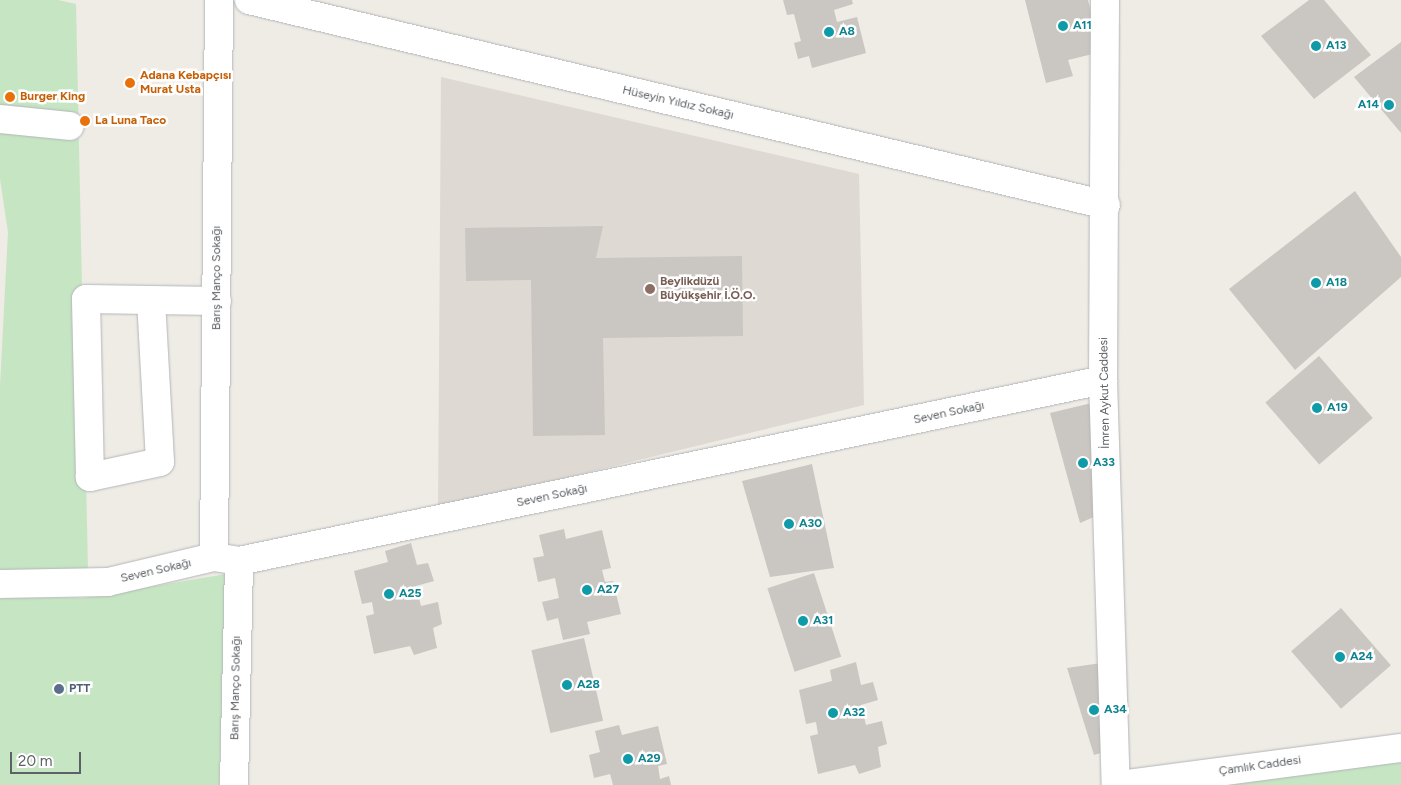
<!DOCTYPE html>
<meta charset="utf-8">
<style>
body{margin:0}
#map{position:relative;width:1401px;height:785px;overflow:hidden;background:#efebe5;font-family:Figtree,sans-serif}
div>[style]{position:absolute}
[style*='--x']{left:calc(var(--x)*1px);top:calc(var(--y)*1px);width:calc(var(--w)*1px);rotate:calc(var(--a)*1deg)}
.education>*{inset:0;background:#dedad3}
.green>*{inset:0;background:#c6e5c3}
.building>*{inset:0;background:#cac6c1;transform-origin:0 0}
.roads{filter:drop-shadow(0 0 1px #b2b6b9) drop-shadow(0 0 1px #b2b6b9)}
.minor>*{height:28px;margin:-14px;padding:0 14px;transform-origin:14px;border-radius:14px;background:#fff}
.dots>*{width:14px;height:14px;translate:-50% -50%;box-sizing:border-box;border:2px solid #fff;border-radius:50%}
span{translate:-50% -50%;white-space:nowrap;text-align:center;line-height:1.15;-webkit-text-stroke:5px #fff;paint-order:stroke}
.culture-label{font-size:12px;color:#0d838f;font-weight:700}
.left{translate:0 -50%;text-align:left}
.right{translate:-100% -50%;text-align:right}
.food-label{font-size:12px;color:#c56008;font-weight:700}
.street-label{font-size:12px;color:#5d6165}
.education-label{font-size:12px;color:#785e54;font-weight:700}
.service-label{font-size:12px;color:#4e5e75;font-weight:700}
.scale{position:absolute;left:10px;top:752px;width:71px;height:22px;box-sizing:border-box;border:2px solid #5d6165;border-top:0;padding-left:6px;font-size:15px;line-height:18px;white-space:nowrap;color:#5d6165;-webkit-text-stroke:4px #fff;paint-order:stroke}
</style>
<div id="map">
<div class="education">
<div style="clip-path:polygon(441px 77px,859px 174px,864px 405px,438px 509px)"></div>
</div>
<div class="green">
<div style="clip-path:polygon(0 0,58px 0,76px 4px,88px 571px,0 572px,0 386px,8px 232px,0 179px)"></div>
<div style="clip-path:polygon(226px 574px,219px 785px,0 785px,0 597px,84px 598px)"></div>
<div style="clip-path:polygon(1401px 762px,1401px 785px,1172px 785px)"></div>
</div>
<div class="building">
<div style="clip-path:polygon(783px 0,852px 0,853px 4px,834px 10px,837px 22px,857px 17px,866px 53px,812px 68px,809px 56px,798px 59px,794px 43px,801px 41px,794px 14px,787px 15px)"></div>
<div style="clip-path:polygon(1025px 0,1088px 0,1101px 52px,1068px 60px,1073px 76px,1046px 83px)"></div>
<div style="clip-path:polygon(1309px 0,1324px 0,1371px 55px,1314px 99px,1261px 36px)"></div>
<div style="clip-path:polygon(1401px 42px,1401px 133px,1354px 77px)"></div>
<div style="clip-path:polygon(1355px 191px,1401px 257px,1401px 277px,1295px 370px,1229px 289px)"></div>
<div style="clip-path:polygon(603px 226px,596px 258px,742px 256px,743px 336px,603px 338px,605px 435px,533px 436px,531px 280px,466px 281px,465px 228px)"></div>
<div style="left:1319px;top:356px;width:82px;height:71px;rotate:49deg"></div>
<div style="clip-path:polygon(1100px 401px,1103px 513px,1080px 523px,1050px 413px)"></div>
<div style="clip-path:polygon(812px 464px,834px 568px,770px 577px,742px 481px)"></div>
<div style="clip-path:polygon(564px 529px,566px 539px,602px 530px,611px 568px,602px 570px,605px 582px,613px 581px,621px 614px,587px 622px,590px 634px,563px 640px,558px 618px,547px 621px,542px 602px,559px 598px,555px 578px,538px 582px,533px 558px,544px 556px,539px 535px)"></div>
<div style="clip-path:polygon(411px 543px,417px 565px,428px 563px,434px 581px,416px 586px,421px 606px,438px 602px,442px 624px,433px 628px,437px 648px,414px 655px,410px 646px,374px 654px,366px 616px,374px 614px,372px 602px,362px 604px,354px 571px,388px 562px,385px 551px)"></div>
<div style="left:814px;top:573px;width:88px;height:49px;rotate:72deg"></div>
<div style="left:1341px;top:608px;width:76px;height:66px;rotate:49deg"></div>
<div style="left:584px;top:638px;width:85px;height:54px;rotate:77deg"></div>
<div style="clip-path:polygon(856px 662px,861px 685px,873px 682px,878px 700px,861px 705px,866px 725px,882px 721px,887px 744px,878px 747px,881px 767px,859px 774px,855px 765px,818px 774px,810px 736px,818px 734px,816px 722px,806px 724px,799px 690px,832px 681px,830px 670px)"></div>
<div style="clip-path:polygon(1108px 662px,1107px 751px,1094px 755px,1067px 668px)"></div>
<div style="clip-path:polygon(619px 725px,622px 735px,658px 726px,667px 764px,658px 766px,660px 779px,669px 776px,671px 785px,613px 785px,610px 774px,594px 778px,589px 755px,600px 752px,595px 731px)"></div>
</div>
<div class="roads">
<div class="minor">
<div style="--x:249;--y:0;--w:881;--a:13.45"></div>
<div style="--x:1105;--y:0;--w:380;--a:90.3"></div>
<div style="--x:1103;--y:380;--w:405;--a:88.2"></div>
<div style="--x:0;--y:119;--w:70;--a:5.7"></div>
<div style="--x:151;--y:300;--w:162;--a:86.8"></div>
<div style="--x:160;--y:462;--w:72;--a:167.9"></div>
<div style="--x:90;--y:477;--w:178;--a:-91.3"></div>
<div style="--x:86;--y:299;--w:131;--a:0.9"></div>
<div style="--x:214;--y:557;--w:557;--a:-89.49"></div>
<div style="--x:0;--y:584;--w:108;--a:-1.1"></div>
<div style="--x:108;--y:582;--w:109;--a:-13.3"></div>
<div style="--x:214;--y:557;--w:25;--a:9"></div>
<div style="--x:239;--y:561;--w:883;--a:-11.83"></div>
<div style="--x:234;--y:785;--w:224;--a:-88.7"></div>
<div style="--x:1119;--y:785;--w:284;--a:-7.5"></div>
</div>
</div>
<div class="dots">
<div style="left:1063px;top:26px;background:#0f9aa8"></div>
<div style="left:829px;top:32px;background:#0f9aa8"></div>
<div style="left:1316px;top:46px;background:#0f9aa8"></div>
<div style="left:130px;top:83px;background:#e8710a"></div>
<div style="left:10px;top:97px;background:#e8710a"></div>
<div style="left:1389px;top:105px;background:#0f9aa8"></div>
<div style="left:85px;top:121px;background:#e8710a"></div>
<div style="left:1316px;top:283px;background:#0f9aa8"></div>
<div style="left:650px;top:289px;background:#8d6e63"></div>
<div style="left:1317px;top:408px;background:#0f9aa8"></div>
<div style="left:1083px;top:463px;background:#0f9aa8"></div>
<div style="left:789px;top:524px;background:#0f9aa8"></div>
<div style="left:587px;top:590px;background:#0f9aa8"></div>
<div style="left:389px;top:594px;background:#0f9aa8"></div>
<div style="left:803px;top:621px;background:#0f9aa8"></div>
<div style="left:1340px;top:657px;background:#0f9aa8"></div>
<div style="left:567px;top:685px;background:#0f9aa8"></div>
<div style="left:59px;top:689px;background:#5c6f8a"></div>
<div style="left:1094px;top:710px;background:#0f9aa8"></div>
<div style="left:833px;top:713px;background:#0f9aa8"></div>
<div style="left:628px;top:759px;background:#0f9aa8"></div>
</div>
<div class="culture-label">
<span class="left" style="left:1073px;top:26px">A11</span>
<span class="left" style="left:839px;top:32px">A8</span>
<span class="left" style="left:1326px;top:46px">A13</span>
<span class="right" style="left:1379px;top:105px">A14</span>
<span class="left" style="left:1326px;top:283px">A18</span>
<span class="left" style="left:1327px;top:408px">A19</span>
<span class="left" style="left:1093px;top:463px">A33</span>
<span class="left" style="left:799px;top:524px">A30</span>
<span class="left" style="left:597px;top:590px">A27</span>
<span class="left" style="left:399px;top:594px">A25</span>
<span class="left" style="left:813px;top:621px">A31</span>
<span class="left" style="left:1350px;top:657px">A24</span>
<span class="left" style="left:577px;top:685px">A28</span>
<span class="left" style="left:1104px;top:710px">A34</span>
<span class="left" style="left:843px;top:713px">A32</span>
<span class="left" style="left:638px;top:759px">A29</span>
</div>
<div class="food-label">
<span class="left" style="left:140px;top:83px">Adana Kebapçısı<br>Murat Usta</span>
<span class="left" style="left:20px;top:97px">Burger King</span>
<span class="left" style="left:95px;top:121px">La Luna Taco</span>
</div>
<div class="street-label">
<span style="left:678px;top:103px;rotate:13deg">Hüseyin Yıldız Sokağı</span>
<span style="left:217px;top:278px;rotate:-90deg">Barış Manço Sokağı</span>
<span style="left:1105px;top:393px;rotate:-91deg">İmren Aykut Caddesi</span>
<span style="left:949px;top:413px;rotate:-12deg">Seven Sokağı</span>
<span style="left:552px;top:496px;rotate:-12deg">Seven Sokağı</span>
<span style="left:156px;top:571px;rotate:-13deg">Seven Sokağı</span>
<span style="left:236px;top:688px;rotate:-89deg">Barış Manço Sokağı</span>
<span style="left:1260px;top:766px;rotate:-8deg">Çamlık Caddesi</span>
</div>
<div class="education-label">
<span class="left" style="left:660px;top:289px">Beylikdüzü<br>Büyükşehir İ.Ö.O.</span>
</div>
<div class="service-label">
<span class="left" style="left:69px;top:689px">PTT</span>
</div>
<div class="scale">20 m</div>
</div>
